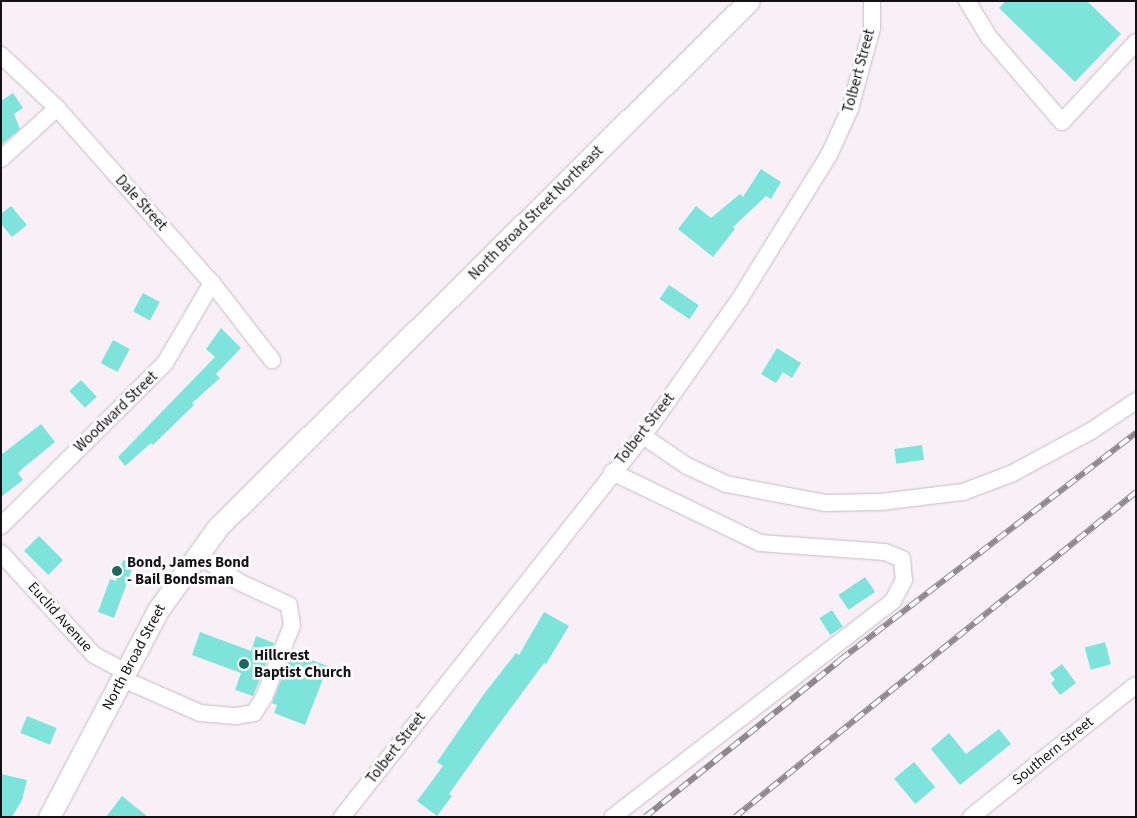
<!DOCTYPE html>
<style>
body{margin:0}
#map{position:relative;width:1137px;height:818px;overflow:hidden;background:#f9eff7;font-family:"Source Sans 3",sans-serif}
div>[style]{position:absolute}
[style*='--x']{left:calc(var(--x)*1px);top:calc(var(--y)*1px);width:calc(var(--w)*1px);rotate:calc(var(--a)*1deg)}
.building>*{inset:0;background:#7ee3da;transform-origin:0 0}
.roads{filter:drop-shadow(0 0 1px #c5bcc3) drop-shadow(0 0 1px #c5bcc3)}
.minor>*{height:16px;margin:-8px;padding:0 8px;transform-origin:8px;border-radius:8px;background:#fff}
.major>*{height:21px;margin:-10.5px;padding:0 10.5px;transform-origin:10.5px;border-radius:10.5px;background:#fff}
.rail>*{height:5.5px;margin-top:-2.75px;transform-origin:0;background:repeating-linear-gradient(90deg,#fff 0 11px,#8f888d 0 22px);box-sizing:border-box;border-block:1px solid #8f888d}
.dots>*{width:14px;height:14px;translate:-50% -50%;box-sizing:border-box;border:2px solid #fff;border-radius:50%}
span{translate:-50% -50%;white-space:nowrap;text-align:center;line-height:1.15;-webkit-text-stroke:5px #fff;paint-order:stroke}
.street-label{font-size:15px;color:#151215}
.poi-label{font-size:15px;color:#151215;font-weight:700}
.left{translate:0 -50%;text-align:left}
.frame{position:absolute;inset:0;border:2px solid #151215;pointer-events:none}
</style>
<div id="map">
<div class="building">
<div style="clip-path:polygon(1006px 1px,1087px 1px,1121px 34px,1075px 82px,999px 8px)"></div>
<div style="clip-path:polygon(13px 93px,23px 108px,14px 114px,20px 129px,1px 145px,1px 101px)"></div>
<div style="clip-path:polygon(761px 169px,781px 182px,771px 199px,766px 196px,733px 227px,735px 229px,713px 257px,678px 229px,696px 206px,711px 218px,740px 194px,743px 197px)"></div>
<div style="clip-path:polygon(11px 206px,27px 225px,12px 237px,1px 224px,1px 214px)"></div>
<div style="left:669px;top:285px;width:36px;height:17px;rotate:34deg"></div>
<div style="left:143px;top:293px;width:19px;height:21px;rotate:28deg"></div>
<div style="clip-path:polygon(221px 328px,241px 348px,216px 374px,220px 378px,192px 403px,194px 405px,153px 445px,151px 443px,125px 466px,118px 457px,215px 357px,206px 349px)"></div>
<div style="left:113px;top:340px;width:19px;height:26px;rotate:28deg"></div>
<div style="clip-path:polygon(777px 348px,801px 363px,792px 378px,783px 372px,776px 383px,761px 374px)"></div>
<div style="left:81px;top:380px;width:23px;height:16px;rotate:47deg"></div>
<div style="clip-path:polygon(41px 424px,55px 442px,22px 469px,18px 473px,23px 480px,1px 497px,1px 455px)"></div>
<div style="left:922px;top:445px;width:15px;height:28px;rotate:82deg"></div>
<div style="left:39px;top:536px;width:34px;height:21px;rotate:45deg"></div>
<div style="clip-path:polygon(123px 560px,134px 564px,114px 618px,98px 612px,110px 579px,116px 581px)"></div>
<div style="left:865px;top:577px;width:18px;height:32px;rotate:56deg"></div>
<div style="left:832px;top:610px;width:20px;height:15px;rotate:57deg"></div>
<div style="clip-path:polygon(544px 612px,569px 626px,546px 664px,544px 663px,483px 746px,449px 794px,452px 796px,437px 816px,417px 801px,443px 766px,437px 762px,484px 694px,516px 653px,519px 655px)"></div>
<div style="clip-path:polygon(200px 632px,251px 651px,256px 636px,274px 643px,253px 696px,235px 690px,241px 673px,192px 655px)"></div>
<div style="left:1105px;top:642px;width:23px;height:21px;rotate:75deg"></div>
<div style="clip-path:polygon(292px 653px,328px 666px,305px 725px,274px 713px,277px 705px,272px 703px)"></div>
<div style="clip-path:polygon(1062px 664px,1076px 683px,1060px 695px,1051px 683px,1055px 680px,1050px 673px)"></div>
<div style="left:27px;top:716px;width:32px;height:18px;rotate:22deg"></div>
<div style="clip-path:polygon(999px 729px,1011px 744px,960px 785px,931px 749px,949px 733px,966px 754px)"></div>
<div style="left:914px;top:762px;width:33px;height:26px;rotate:50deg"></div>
<div style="clip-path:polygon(1px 774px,27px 780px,22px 800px,12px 817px,1px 817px)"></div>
<div style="clip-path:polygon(122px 796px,148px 817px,106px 817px)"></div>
</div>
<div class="roads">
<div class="minor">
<div style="--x:967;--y:1;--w:42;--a:58.6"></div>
<div style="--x:989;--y:37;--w:112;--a:49.3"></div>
<div style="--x:1062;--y:122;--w:109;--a:-47.2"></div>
<div style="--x:1;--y:55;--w:77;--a:43.4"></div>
<div style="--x:57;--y:108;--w:234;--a:48.5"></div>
<div style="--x:212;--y:283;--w:98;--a:52.1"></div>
<div style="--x:1;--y:159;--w:76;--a:-42.3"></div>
<div style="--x:643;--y:436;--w:53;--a:34.3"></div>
<div style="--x:687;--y:466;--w:43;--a:24.8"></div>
<div style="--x:726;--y:484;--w:102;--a:10.8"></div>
<div style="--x:826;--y:503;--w:55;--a:-1"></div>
<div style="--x:881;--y:502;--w:83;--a:-7"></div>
<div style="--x:963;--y:492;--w:51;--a:-20.6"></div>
<div style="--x:1011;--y:474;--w:91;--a:-28.3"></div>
<div style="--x:1091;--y:431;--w:54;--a:-33.7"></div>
<div style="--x:612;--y:472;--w:164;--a:25.6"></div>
<div style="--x:760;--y:543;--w:125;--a:4.1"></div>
<div style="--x:885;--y:552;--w:18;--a:22"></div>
<div style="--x:902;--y:559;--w:21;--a:85"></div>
<div style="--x:904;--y:580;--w:24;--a:118"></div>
<div style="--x:893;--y:601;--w:354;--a:142.4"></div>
<div style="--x:1;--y:526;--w:231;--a:-44.8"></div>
<div style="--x:165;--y:363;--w:93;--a:-59.6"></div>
<div style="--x:1;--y:553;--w:138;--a:47.6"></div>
<div style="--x:94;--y:655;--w:36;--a:28"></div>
<div style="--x:123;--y:679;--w:84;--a:23.8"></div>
<div style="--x:200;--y:713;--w:36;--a:5"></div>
<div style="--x:236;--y:716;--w:18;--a:-9"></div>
<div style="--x:254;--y:713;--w:19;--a:-58"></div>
<div style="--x:264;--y:697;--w:77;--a:-68.7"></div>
<div style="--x:292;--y:625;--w:20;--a:-99"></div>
<div style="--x:289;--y:605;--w:55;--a:-155.3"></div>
<div style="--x:239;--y:582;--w:50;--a:-146.3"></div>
<div style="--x:342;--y:817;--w:486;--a:-51.7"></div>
<div style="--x:643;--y:436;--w:166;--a:-54.8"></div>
<div style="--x:739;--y:300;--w:171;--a:-58.2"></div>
<div style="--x:829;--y:155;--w:51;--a:-65.5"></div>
<div style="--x:850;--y:109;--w:84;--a:-74.8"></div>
<div style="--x:872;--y:28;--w:27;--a:-90"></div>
<div style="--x:971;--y:817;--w:211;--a:-38.7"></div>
</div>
<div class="major">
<div style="--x:49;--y:817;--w:234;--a:-62.2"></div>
<div style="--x:158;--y:610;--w:102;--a:-54.1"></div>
<div style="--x:218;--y:527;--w:747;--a:-44.73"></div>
</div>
</div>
<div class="rail">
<div style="--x:645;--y:817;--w:250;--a:-38.8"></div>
<div style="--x:840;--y:660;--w:373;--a:-37.5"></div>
<div style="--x:735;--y:817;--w:516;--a:-39.02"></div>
</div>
<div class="dots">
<div style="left:117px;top:571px;background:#1d6863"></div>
<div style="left:244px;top:664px;background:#1d6863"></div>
</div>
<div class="street-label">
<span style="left:859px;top:71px;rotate:-75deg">Tolbert Street</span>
<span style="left:141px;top:203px;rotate:48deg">Dale Street</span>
<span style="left:536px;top:213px;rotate:-45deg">North Broad Street Northeast</span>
<span style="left:116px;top:412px;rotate:-44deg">Woodward Street</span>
<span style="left:645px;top:429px;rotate:-52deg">Tolbert Street</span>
<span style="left:60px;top:617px;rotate:48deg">Euclid Avenue</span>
<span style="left:134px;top:657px;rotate:-62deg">North Broad Street</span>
<span style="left:396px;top:748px;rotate:-52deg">Tolbert Street</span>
<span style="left:1053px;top:751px;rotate:-39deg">Southern Street</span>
</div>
<div class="poi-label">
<span class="left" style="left:127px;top:571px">Bond, James Bond<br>- Bail Bondsman</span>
<span class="left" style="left:254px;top:664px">Hillcrest<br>Baptist Church</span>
</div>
<div class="frame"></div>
</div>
